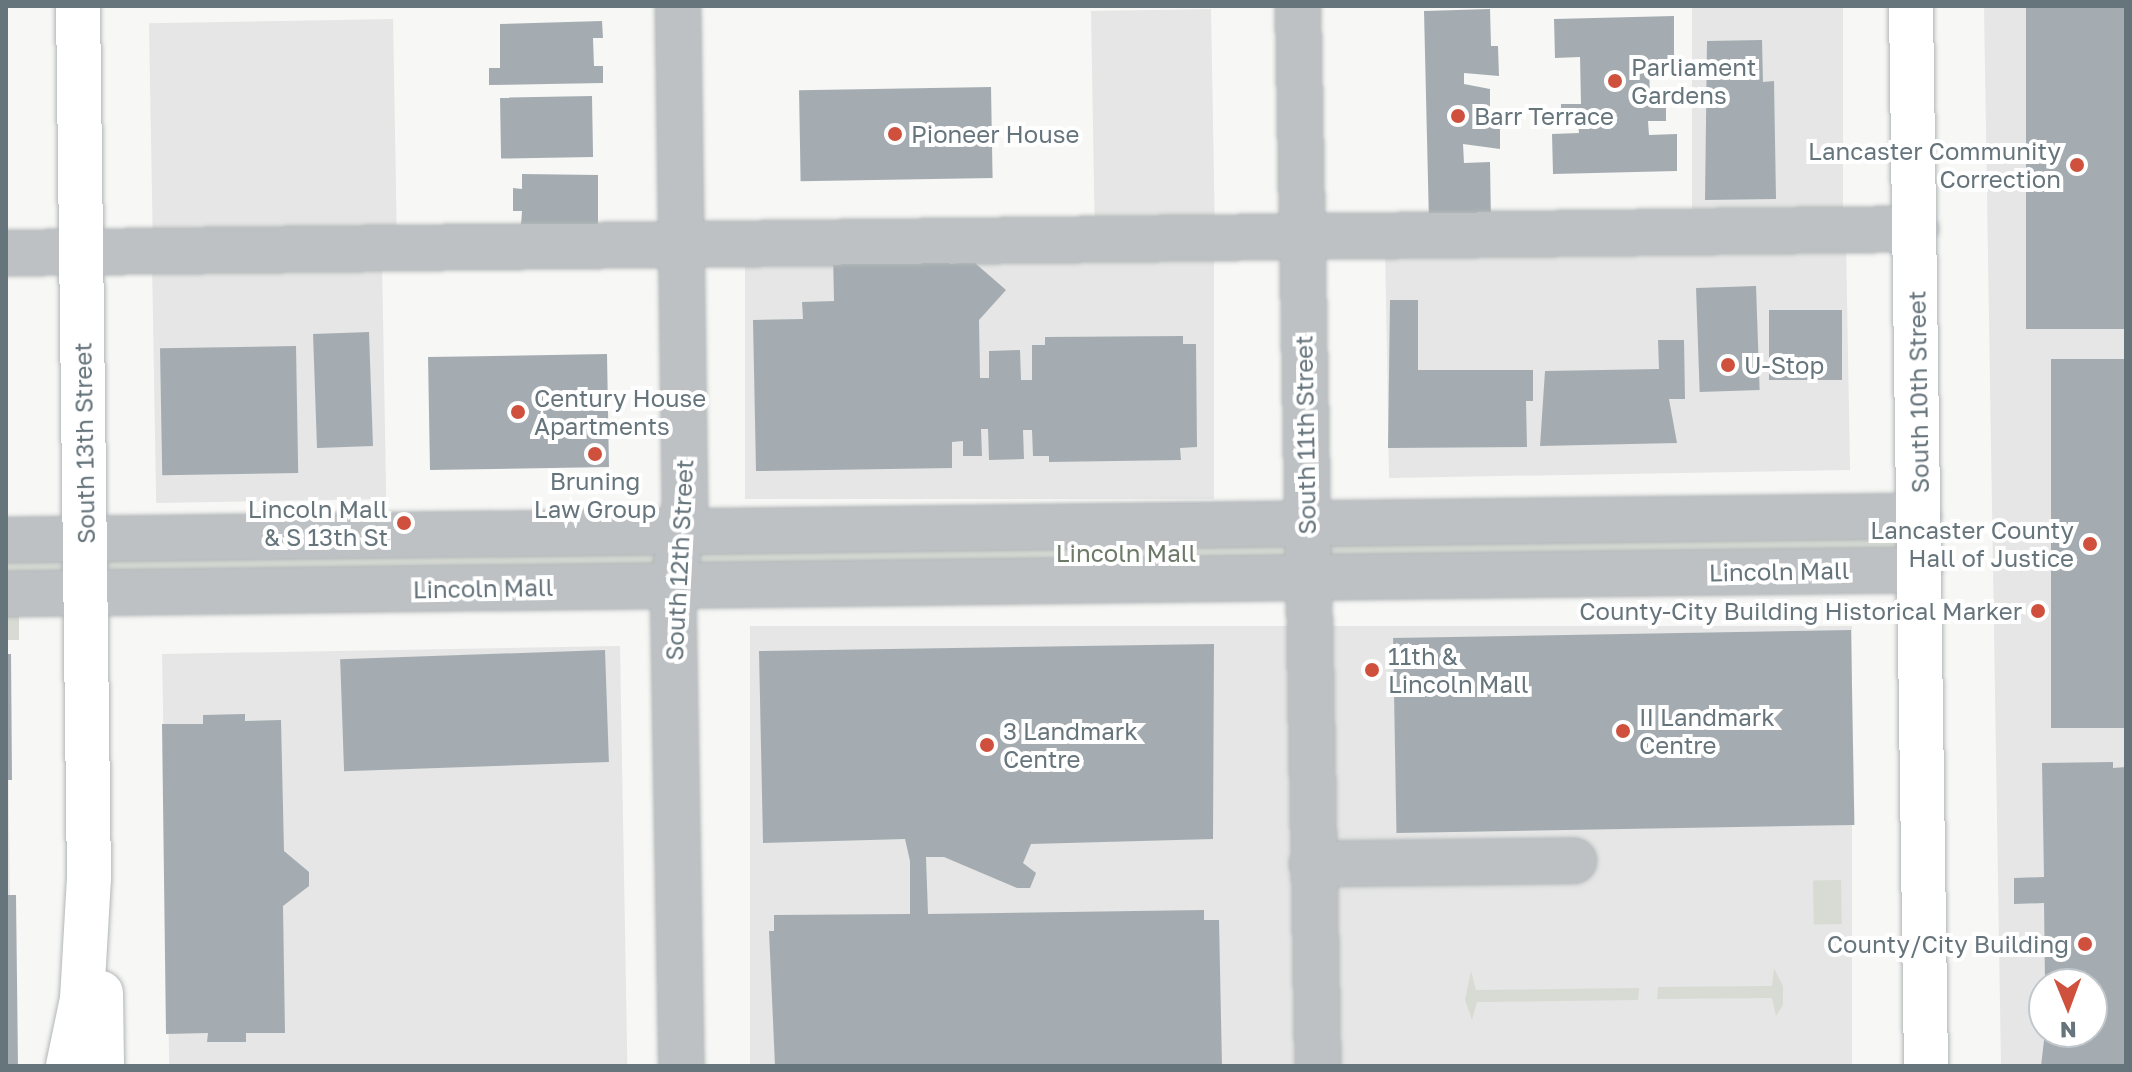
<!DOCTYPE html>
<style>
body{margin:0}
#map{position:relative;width:2132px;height:1072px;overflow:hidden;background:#f7f7f5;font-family:"Golos Text",sans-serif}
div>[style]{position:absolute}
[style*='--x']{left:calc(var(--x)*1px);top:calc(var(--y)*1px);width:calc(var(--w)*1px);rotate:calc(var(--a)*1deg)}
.built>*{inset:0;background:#e5e6e5;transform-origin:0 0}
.green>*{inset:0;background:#d7dbd4;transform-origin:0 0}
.building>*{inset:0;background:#a5acb1;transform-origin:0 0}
.roads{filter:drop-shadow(0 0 2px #b1b6b8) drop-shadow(0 0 2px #b1b6b8)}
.minor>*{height:44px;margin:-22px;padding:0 22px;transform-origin:22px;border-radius:22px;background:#bdc1c4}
.major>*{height:44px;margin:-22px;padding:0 22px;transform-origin:22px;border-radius:22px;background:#fff}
.dots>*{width:22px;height:22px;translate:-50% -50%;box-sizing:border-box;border:4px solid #fff;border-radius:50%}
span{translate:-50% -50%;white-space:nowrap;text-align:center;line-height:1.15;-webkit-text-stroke:8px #fff;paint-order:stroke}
.poi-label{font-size:24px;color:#66747c}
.left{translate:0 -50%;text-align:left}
.right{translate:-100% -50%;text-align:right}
.street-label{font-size:24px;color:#66747c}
.park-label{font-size:24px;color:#6d7a68}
.frame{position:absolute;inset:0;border:8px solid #66747c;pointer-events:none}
.north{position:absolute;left:2028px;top:968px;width:80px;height:80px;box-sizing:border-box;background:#fff;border:2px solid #c2c7cb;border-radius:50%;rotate:179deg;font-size:22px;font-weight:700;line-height:32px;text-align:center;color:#66747c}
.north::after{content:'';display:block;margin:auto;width:28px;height:36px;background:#cf513d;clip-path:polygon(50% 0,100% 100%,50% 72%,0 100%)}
</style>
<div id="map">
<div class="built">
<div style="left:1692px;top:6px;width:151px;height:216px"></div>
<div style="clip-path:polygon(evenodd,1984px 6px,2126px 6px,2126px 1066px,2001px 1066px,1984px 6px,2044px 984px,2092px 984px,2092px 1032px,2044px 1032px,2044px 984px)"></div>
<div style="left:1211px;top:9px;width:218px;height:120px;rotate:89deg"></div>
<div style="left:393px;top:19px;width:221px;height:244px;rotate:89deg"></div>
<div style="left:1846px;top:241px;width:229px;height:461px;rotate:89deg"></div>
<div style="left:1214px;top:250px;width:249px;height:469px;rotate:90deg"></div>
<div style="left:382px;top:260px;width:239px;height:230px;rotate:89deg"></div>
<div style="left:1852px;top:626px;width:440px;height:1102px;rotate:90deg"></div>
<div style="left:620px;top:646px;width:420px;height:458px;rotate:89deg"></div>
<div style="clip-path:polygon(6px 655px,7px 655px,12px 1066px,6px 1066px)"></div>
</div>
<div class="green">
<div style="left:1919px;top:516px;width:54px;height:1913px;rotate:89deg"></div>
<div style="clip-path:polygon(6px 605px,19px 613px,19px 640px,6px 640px)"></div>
<div style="left:1841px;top:880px;width:44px;height:28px;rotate:89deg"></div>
<div style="clip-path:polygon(1774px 968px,1783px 986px,1783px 1005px,1776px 1016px,1772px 998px,1657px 999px,1658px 987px,1772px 986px)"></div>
<div style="clip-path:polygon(1471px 971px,1476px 990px,1639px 988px,1638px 1000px,1477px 1002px,1472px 1020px,1465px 1000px)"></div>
</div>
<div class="building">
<div style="left:2026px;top:6px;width:100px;height:323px"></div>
<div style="clip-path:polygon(1490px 9px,1491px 46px,1498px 46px,1499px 76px,1464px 73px,1464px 84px,1490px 89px,1490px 117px,1500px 116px,1500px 149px,1463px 144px,1464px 163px,1490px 162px,1491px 223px,1429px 224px,1424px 11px)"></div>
<div style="clip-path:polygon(1674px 16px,1674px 60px,1649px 60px,1650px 102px,1666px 102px,1666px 121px,1648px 121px,1649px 135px,1677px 134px,1677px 171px,1553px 174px,1552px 134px,1579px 133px,1578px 123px,1561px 123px,1561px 104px,1581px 104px,1580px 57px,1555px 58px,1554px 19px)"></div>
<div style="clip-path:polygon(602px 21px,603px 38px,593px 38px,594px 66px,603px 66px,603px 83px,489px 85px,489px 68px,500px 68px,500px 24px)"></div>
<div style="clip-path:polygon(1762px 40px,1763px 82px,1774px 81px,1776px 199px,1705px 200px,1707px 41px)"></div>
<div style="left:991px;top:87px;width:91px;height:192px;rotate:89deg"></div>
<div style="left:592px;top:96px;width:61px;height:92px;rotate:89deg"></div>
<div style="clip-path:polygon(522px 174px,598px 175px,598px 226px,521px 225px,522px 211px,513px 211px,513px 188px,522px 189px)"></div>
<div style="clip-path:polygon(960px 250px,1006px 290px,979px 320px,980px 378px,989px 378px,989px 351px,1020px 350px,1021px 380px,1032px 380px,1032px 345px,1045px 345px,1045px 337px,1183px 336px,1183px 344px,1196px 344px,1197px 447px,1180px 448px,1181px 460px,1049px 462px,1049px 456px,1033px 456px,1032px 430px,1023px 430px,1024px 459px,989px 460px,988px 429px,981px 429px,982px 456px,963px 456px,963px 441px,952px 442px,952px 468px,756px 471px,753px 320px,803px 319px,802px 302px,834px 301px,833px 252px,949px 251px,950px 264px,960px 263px)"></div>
<div style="left:1756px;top:286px;width:104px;height:60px;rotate:88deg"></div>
<div style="clip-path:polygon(1390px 300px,1418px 300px,1418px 370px,1533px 370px,1533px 401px,1526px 401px,1527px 447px,1388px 448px)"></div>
<div style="left:1769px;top:310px;width:73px;height:70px"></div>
<div style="left:369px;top:332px;width:114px;height:56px;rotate:88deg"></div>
<div style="clip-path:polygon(1658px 340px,1684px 340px,1685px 399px,1669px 399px,1677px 443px,1540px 446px,1545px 371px,1659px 369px)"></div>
<div style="left:296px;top:346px;width:127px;height:136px;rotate:89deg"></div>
<div style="left:607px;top:354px;width:113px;height:179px;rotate:89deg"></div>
<div style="left:2126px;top:359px;width:369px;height:75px;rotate:90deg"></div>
<div style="left:1851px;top:630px;width:195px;height:458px;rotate:89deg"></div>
<div style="clip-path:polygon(1214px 644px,1213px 839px,1031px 844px,1023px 863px,1036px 873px,1030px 888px,1017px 888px,944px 857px,926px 857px,928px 914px,1204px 910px,1204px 920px,1219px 920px,1222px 1066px,775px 1066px,769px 931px,774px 931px,774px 915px,910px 914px,910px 861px,905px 839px,763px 843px,759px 651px)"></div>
<div style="left:605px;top:650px;width:112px;height:265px;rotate:88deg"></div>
<div style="clip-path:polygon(6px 654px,11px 654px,12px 780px,6px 780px)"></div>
<div style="clip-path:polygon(245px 714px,245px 721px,281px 720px,284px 851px,309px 872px,309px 886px,283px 906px,285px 1033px,246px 1033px,246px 1042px,207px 1042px,208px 1033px,166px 1034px,162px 724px,203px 724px,203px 715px)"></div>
<div style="clip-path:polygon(2113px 762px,2113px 768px,2126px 767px,2126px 1066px,2041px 1066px,2045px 1032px,2092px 1032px,2092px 984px,2045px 984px,2044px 903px,2014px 904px,2014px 878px,2044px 877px,2042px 763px)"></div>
<div style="clip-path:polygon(6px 895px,16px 895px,18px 1066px,6px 1066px)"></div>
</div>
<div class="roads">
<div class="minor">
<div style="--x:678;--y:6;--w:496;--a:89.2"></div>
<div style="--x:685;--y:502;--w:84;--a:98.2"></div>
<div style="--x:673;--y:585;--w:481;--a:89"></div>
<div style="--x:1298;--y:6;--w:1060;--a:88.92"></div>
<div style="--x:6;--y:253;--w:1910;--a:-0.72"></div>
<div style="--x:6;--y:540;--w:1913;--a:-0.72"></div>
<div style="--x:6;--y:594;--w:1914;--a:-0.72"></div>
<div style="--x:1312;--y:864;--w:262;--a:-0.7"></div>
</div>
<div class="major">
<div style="--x:1911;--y:6;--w:1060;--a:89.19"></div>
<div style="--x:101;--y:993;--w:73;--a:89.2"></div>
<div style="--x:68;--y:1066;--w:68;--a:-78.2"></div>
<div style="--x:82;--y:999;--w:120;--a:-86.7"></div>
<div style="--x:89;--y:879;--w:873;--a:-90.72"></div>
</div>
</div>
<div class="dots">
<div style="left:1615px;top:81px;background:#cf513d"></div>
<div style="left:1458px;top:116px;background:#cf513d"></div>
<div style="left:895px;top:134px;background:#cf513d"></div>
<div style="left:2077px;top:165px;background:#cf513d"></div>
<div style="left:1728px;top:365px;background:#cf513d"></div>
<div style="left:518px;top:412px;background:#cf513d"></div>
<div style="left:595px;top:454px;background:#cf513d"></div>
<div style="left:404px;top:523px;background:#cf513d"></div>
<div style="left:2090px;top:544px;background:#cf513d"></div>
<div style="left:2038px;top:611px;background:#cf513d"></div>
<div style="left:1372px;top:670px;background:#cf513d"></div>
<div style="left:1623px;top:731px;background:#cf513d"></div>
<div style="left:987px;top:745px;background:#cf513d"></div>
<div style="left:2085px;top:944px;background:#cf513d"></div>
</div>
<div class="poi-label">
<span class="left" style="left:1631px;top:81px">Parliament<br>Gardens</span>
<span class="left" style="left:1474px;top:116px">Barr Terrace</span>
<span class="left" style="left:911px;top:134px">Pioneer House</span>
<span class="right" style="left:2061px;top:165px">Lancaster Community<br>Correction</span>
<span class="left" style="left:1744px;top:365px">U-Stop</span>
<span class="left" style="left:534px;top:412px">Century House<br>Apartments</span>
<span style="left:595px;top:495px">Bruning<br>Law Group</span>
<span class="right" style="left:388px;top:523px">Lincoln Mall<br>&amp; S 13th St</span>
<span class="right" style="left:2074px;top:544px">Lancaster County<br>Hall of Justice</span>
<span class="right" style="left:2022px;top:611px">County-City Building Historical Marker</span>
<span class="left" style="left:1388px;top:670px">11th &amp;<br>Lincoln Mall</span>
<span class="left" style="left:1639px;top:731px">II Landmark<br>Centre</span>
<span class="left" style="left:1003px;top:745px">3 Landmark<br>Centre</span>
<span class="right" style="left:2069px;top:944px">County/City Building</span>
</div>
<div class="street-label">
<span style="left:1918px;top:392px;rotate:-91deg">South 10th Street</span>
<span style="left:1305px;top:435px;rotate:-91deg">South 11th Street</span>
<span style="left:84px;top:443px;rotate:-91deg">South 13th Street</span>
<span style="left:679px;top:560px;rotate:-87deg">South 12th Street</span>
<span style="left:1779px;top:571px;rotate:-1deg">Lincoln Mall</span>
<span style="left:483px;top:588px;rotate:-1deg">Lincoln Mall</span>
</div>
<div class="park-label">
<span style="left:1126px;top:553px">Lincoln Mall</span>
</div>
<div class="frame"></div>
<div class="north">N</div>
</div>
